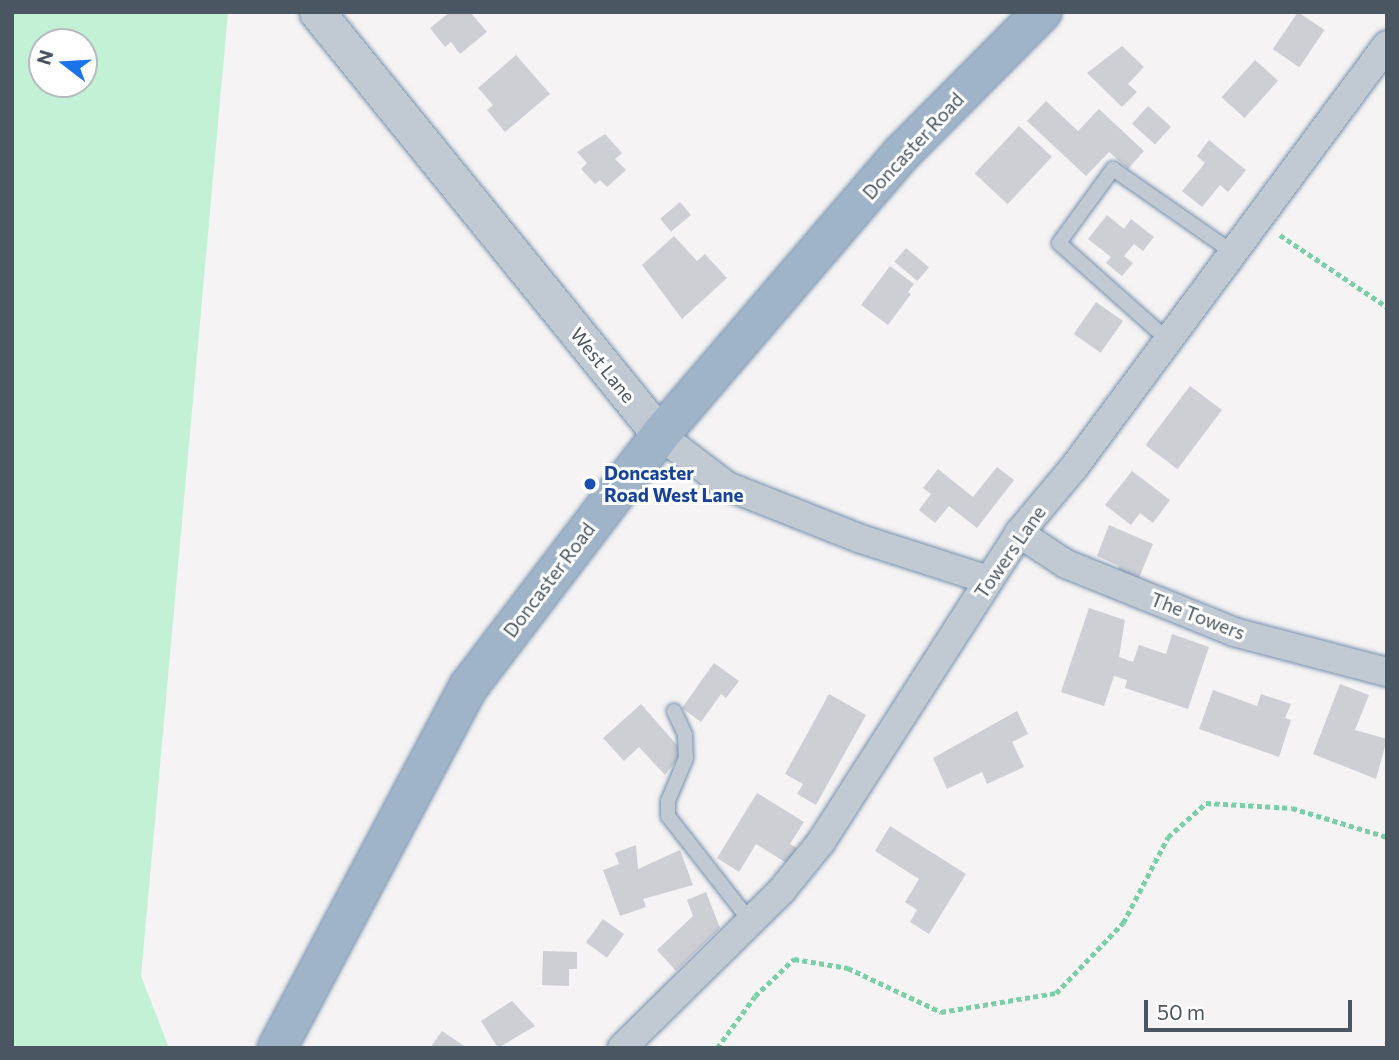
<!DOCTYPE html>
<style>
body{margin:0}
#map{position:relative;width:1399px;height:1060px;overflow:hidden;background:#f5f3f3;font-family:Commissioner,sans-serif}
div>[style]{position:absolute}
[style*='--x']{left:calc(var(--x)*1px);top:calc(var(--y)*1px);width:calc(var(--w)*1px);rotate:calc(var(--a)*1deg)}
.green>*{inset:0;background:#c3f1d5}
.building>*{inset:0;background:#cdcfd5;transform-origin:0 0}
.path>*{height:4.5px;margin-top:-2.25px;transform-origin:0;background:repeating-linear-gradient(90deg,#7ad0a6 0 5px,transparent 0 8.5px)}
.roads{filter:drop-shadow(0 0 2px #7690ad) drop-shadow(0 0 2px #7690ad)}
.service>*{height:14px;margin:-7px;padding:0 7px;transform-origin:7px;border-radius:7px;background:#c1cad2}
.minor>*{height:28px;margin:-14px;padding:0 14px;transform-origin:14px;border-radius:14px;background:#c1cad2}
.tertiary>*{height:35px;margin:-17.5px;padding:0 17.5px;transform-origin:17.5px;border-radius:17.5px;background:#c1cad2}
.trunk>*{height:38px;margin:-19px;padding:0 19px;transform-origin:19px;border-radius:19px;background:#9fb4c9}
.dots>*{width:19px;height:19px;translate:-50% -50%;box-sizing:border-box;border:4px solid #fff;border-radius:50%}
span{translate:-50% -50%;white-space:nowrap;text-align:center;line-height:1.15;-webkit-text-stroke:6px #fff;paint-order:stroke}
.street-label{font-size:19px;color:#4a5661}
.transit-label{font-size:19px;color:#164399;font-weight:700}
.left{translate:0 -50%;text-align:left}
.frame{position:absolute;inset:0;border:14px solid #4a5661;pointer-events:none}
.north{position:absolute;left:28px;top:28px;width:70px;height:70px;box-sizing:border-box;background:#fff;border:2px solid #b7bbc0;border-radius:50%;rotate:287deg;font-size:19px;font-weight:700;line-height:28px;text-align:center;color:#4a5661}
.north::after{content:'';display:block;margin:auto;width:24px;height:32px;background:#1a73e8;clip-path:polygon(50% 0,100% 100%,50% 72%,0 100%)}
.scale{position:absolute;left:1144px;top:1000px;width:208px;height:32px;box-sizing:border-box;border:4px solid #4a5661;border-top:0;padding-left:9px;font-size:21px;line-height:24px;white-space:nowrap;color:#4a5661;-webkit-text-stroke:5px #fff;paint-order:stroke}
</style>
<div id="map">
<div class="green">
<div style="clip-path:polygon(evenodd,12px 12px,228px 12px,141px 976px,169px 1048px,12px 1048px,12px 12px,42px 42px,84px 42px,84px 84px,42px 84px,42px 42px)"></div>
</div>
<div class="building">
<div style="clip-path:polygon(450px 12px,470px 12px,487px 32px,460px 54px,451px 42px,445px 47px,430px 28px)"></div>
<div style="left:1298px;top:12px;width:32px;height:45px;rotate:34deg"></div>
<div style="clip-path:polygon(1122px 46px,1144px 67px,1128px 84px,1137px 92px,1122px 107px,1087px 73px)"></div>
<div style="clip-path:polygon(516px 55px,550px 94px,505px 132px,487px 110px,493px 105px,478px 88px)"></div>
<div style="left:1255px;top:60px;width:31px;height:50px;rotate:42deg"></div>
<div style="clip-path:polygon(1046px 101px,1078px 131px,1099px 109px,1144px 151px,1128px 169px,1109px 152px,1086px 176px,1027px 121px)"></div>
<div style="left:1148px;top:106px;width:31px;height:24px;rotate:42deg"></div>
<div style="left:1019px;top:126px;width:45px;height:65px;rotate:43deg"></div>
<div style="clip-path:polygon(605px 134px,622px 153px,615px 159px,626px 170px,607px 187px,600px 180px,595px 184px,581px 169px,587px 163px,577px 152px)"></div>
<div style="clip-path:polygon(1209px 140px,1246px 170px,1228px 192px,1220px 185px,1202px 207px,1182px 191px,1205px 163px,1197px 156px)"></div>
<div style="left:680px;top:202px;width:17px;height:26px;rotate:50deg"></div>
<div style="clip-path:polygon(1107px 215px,1124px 229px,1131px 219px,1154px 237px,1143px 251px,1134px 244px,1124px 256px,1133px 263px,1122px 276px,1106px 263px,1111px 257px,1088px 239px)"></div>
<div style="clip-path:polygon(674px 236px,697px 261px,705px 254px,727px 278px,682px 319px,642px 265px)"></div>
<div style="left:906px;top:248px;width:30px;height:18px;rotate:40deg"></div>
<div style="clip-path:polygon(890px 266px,914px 284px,908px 292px,911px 294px,888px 325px,861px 305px)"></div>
<div style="left:1096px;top:302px;width:33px;height:39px;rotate:35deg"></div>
<div style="left:1190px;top:386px;width:40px;height:74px;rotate:37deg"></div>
<div style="clip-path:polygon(997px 467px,1014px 480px,977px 528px,949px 506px,935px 523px,919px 510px,931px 494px,923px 488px,938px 469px,973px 497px)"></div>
<div style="clip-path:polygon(1132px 471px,1170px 500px,1153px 523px,1140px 513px,1131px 525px,1105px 505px)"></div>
<div style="clip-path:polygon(1109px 525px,1153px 544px,1136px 585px,1115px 576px,1119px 566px,1097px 556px)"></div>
<div style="clip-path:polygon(1089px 608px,1125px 620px,1119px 657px,1133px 662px,1139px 645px,1166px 654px,1172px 634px,1209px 647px,1188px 709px,1125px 688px,1127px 680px,1114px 676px,1104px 706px,1061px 692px)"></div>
<div style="clip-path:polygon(714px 663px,739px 681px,726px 698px,721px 694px,701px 722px,682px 708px)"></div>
<div style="clip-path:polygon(1340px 684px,1369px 695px,1355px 730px,1387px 739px,1376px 779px,1313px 754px)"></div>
<div style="clip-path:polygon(1213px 690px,1257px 706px,1261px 694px,1291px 704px,1285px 718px,1291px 720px,1279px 757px,1199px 729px)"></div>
<div style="clip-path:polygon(829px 694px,866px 715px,816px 805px,797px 794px,803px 784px,785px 774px)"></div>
<div style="clip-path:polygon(641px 704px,683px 752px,665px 775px,639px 747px,624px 761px,603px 738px)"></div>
<div style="clip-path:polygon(1017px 711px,1028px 734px,1012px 742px,1024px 767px,987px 784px,982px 772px,947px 789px,933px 758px)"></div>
<div style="clip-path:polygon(757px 793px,804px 822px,790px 844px,797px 848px,788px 864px,756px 844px,739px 872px,717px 858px)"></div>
<div style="clip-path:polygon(890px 826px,966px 874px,929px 934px,910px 922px,917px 910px,905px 902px,919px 879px,875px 851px)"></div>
<div style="clip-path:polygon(636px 845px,638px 869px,680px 850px,693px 885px,643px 899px,646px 907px,620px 916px,603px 870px,619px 864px,615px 853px)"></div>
<div style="clip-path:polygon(706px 892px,720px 928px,676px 971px,657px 950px,693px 916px,687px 900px)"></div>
<div style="left:603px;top:919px;width:26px;height:29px;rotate:36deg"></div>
<div style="clip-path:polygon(543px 951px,577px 952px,577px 969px,569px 969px,569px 986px,542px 985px)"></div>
<div style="clip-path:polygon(512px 1001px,535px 1026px,498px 1048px,481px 1021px)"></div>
<div style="clip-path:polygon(442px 1031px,467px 1048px,430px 1048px)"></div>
</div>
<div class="path">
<div style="--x:1280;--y:235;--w:129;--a:33.9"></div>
<div style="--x:717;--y:1048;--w:64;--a:-53.8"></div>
<div style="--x:755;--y:996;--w:54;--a:-43.5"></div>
<div style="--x:794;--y:959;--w:55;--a:9.5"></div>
<div style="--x:848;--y:968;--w:103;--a:25.3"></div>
<div style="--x:941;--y:1012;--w:117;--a:-9.4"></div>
<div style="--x:1056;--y:993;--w:97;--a:-46.3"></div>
<div style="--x:1123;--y:923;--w:97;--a:-62.4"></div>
<div style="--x:1168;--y:837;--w:51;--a:-41.8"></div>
<div style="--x:1206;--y:803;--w:86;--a:3.3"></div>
<div style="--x:1292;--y:808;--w:99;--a:17"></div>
</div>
<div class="roads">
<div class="service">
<div style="--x:1169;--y:341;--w:147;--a:-138.3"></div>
<div style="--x:1059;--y:243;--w:92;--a:-53.9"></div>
<div style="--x:1113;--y:169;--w:147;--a:34.8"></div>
<div style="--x:674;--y:711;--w:26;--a:65"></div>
<div style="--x:685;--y:735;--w:23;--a:88"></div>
<div style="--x:686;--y:758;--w:47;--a:112.7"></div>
<div style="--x:668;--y:801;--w:15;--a:90"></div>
<div style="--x:668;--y:816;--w:133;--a:52"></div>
</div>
<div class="minor">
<div style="--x:660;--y:435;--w:84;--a:37.3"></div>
<div style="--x:727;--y:486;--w:144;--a:21.6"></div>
<div style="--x:861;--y:539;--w:134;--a:17.8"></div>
<div style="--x:1019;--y:533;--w:56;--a:33.4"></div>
<div style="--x:1066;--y:564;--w:181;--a:22"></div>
<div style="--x:1234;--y:632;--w:158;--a:14.7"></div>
<div style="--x:622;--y:1048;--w:225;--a:-44.6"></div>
<div style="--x:782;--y:890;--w:62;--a:-50.9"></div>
<div style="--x:821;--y:842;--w:367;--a:-57.3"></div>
<div style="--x:1019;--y:533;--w:87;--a:-50.1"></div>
<div style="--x:1075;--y:466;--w:524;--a:-53.46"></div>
</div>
<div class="tertiary">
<div style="--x:317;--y:12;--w:545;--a:50.96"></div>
</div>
<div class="trunk">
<div style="--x:277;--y:1048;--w:410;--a:-62.1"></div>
<div style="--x:469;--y:686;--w:315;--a:-52.7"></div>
<div style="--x:660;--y:435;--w:372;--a:-49.4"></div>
<div style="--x:902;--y:153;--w:199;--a:-45.2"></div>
</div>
</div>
<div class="dots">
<div style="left:590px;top:484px;background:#1a4fb4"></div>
</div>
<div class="street-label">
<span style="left:913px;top:146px;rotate:-47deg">Doncaster Road</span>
<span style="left:603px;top:365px;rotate:51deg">West Lane</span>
<span style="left:1010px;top:552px;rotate:-55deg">Towers Lane</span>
<span style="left:549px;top:580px;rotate:-53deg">Doncaster Road</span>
<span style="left:1198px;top:616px;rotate:21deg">The Towers</span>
</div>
<div class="transit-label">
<span class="left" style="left:604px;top:484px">Doncaster<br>Road West Lane</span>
</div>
<div class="frame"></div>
<div class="north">N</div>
<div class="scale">50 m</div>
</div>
